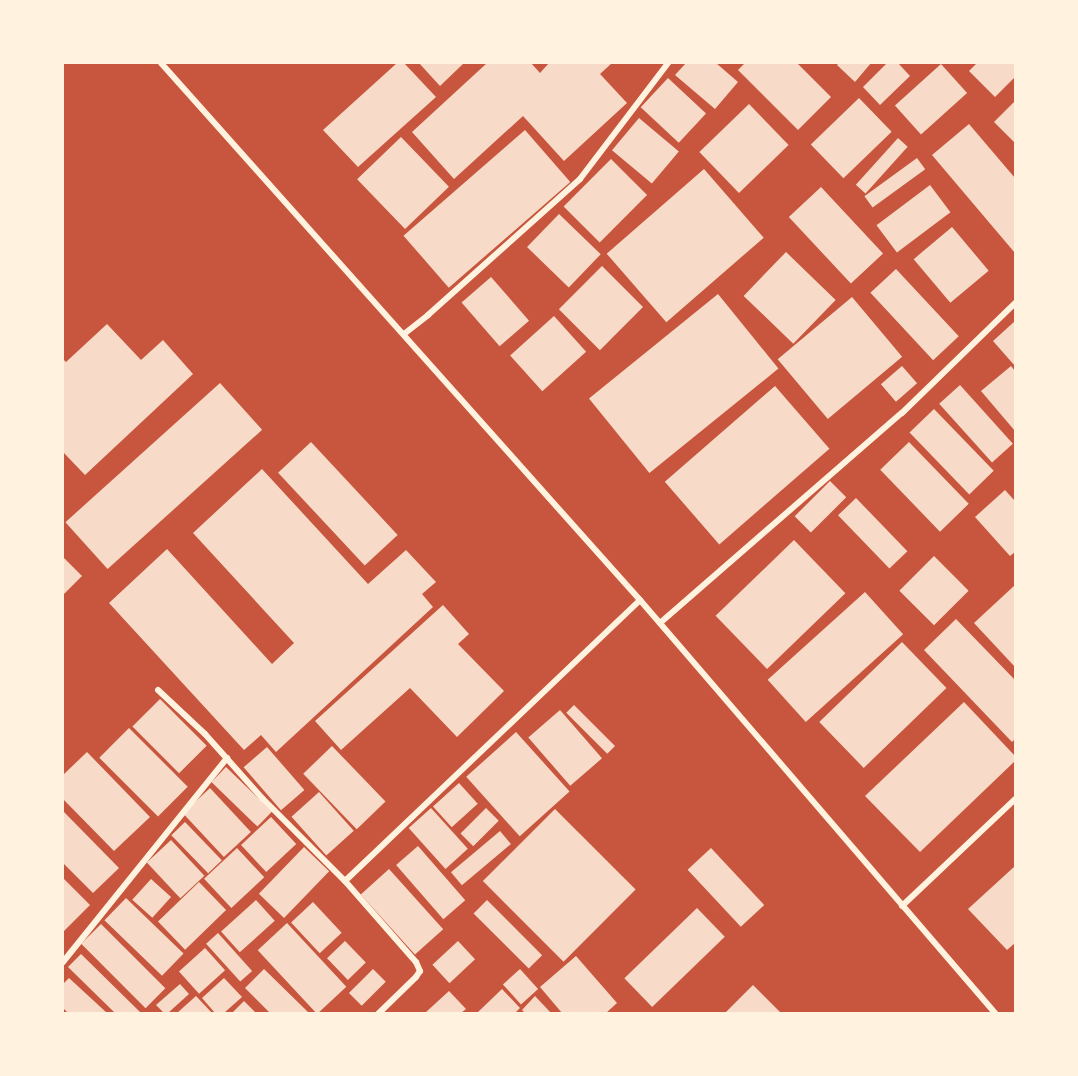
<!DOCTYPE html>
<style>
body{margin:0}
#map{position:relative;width:1078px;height:1076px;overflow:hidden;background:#c8553d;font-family:Figtree,sans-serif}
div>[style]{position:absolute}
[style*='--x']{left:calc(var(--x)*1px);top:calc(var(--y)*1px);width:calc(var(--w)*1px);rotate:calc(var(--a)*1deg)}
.building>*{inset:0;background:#f7dbc8;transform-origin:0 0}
.minor>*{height:6px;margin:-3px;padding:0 3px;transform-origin:3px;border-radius:3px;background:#fff3e0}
span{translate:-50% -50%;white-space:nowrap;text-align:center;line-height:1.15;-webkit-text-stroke:6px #fff3e0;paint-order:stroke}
.frame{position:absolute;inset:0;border:64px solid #fff3e0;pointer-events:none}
</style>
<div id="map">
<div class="building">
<div style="clip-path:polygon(397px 63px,404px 63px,436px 97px,358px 167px,323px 130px)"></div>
<div style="clip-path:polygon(419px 63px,464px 63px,440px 86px)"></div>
<div style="clip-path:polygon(487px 63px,531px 63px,540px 73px,549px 63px,612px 63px,600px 74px,627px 103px,564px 161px,523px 116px,454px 179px,412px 132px)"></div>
<div style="clip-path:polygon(686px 63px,716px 63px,738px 82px,715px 109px,675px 75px)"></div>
<div style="clip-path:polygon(745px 63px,797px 63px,831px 97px,798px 130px,738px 70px)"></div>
<div style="clip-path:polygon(839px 63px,871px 63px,855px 82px,837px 65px)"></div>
<div style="clip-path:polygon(887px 63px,898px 63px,910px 76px,880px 105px,863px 87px)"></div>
<div style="clip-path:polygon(977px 63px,1015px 63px,1015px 77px,995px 97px,969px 71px)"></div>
<div style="left:941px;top:64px;width:39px;height:62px;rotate:48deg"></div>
<div style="left:668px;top:78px;width:52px;height:40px;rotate:43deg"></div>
<div style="left:859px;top:98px;width:47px;height:67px;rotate:46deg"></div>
<div style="clip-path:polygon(1015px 101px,1015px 143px,994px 122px)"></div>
<div style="left:749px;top:104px;width:57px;height:69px;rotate:46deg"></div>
<div style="left:639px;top:118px;width:52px;height:42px;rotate:40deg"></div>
<div style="clip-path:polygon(969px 124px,1015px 178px,1015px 253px,932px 155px)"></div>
<div style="left:525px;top:130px;width:69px;height:161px;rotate:49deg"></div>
<div style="left:401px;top:137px;width:69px;height:61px;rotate:46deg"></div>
<div style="left:898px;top:138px;width:13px;height:63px;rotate:42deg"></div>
<div style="left:917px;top:158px;width:14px;height:65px;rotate:54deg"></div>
<div style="left:611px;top:159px;width:51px;height:67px;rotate:45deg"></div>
<div style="left:704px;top:169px;width:91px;height:129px;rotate:49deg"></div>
<div style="left:930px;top:185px;width:34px;height:67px;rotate:53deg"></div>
<div style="left:821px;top:187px;width:91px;height:44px;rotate:47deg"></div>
<div style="left:559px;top:214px;width:58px;height:46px;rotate:44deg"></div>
<div style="left:952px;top:227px;width:57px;height:50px;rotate:50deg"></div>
<div style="left:786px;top:252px;width:69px;height:61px;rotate:44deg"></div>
<div style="left:602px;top:266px;width:58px;height:61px;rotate:45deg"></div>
<div style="left:896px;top:269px;width:92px;height:35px;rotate:47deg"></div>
<div style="left:491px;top:277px;width:58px;height:39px;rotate:49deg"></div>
<div style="left:718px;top:294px;width:96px;height:166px;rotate:51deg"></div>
<div style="left:852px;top:297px;width:78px;height:97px;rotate:50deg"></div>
<div style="left:554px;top:316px;width:48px;height:59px;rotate:48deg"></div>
<div style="clip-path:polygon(1015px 321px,1015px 366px,993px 341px)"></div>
<div style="clip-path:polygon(107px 324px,141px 360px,163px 340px,193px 374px,85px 475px,63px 452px,63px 359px,66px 362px)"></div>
<div style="left:902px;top:366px;width:23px;height:28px;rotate:49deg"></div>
<div style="clip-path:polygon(1011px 366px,1015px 371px,1015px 431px,981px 391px)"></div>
<div style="left:220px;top:383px;width:63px;height:208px;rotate:48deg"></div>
<div style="left:960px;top:385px;width:79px;height:28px;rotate:48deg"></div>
<div style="left:775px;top:386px;width:83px;height:146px;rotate:49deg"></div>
<div style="left:934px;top:409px;width:86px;height:34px;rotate:46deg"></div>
<div style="left:311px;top:442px;width:127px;height:45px;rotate:47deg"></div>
<div style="left:909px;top:442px;width:86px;height:40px;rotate:46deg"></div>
<div style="clip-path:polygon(262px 469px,368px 584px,406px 550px,436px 582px,422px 594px,433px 607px,276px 752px,261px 735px,244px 750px,109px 603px,167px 549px,272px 664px,294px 643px,193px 533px)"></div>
<div style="left:830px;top:481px;width:23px;height:50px;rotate:45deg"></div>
<div style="clip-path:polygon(1005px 490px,1015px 501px,1015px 552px,1010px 556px,975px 517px)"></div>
<div style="left:856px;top:498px;width:74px;height:25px;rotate:46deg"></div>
<div style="left:794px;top:540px;width:74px;height:109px;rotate:46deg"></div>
<div style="left:934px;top:556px;width:49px;height:49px;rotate:45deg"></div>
<div style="clip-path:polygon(63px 557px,82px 576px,63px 595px)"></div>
<div style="clip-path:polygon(1015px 585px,1015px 667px,974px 623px)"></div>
<div style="left:865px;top:592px;width:57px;height:131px;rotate:48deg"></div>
<div style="clip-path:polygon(443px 605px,469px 634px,458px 644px,504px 691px,457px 737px,410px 688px,341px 750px,315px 721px)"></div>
<div style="clip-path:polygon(956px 619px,1015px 680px,1015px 739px,1012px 742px,924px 650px)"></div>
<div style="left:902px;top:642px;width:64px;height:115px;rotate:46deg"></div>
<div style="left:160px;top:699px;width:66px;height:39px;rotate:45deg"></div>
<div style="clip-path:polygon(964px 702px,1015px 756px,1015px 761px,920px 852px,865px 796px)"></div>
<div style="left:574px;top:705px;width:58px;height:11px;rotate:45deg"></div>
<div style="left:560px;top:710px;width:64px;height:42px;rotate:49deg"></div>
<div style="left:129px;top:728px;width:83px;height:42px;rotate:45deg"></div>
<div style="left:516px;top:732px;width:80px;height:67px;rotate:48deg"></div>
<div style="left:332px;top:746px;width:77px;height:40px;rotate:46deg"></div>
<div style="left:267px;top:747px;width:57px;height:31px;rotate:49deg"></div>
<div style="clip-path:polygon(87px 752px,150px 817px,114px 851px,63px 799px,63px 775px)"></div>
<div style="left:226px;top:767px;width:64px;height:21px;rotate:44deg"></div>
<div style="left:459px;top:783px;width:28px;height:35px;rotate:48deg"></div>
<div style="left:210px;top:788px;width:60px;height:37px;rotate:47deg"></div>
<div style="left:319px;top:792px;width:52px;height:37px;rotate:48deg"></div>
<div style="left:431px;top:808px;width:55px;height:30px;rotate:48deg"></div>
<div style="left:486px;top:808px;width:18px;height:36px;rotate:45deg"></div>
<div style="left:555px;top:809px;width:114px;height:102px;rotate:45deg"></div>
<div style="clip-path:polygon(63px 811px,119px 868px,93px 893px,63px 863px)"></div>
<div style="left:271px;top:817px;width:37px;height:41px;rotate:47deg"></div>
<div style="left:185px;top:822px;width:53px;height:19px;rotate:46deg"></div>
<div style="left:500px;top:831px;width:17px;height:64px;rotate:50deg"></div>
<div style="left:171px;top:840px;width:49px;height:33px;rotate:47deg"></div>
<div style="left:418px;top:846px;width:72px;height:29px;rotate:49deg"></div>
<div style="left:304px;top:847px;width:35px;height:65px;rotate:44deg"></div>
<div style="left:237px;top:848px;width:40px;height:45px;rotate:47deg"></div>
<div style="left:711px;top:848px;width:78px;height:32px;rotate:47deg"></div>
<div style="clip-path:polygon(1015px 866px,1015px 943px,1007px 950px,968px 909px)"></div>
<div style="left:389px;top:869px;width:81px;height:38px;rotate:48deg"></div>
<div style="clip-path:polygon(63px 878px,90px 905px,63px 932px)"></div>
<div style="left:151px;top:879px;width:27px;height:28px;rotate:42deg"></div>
<div style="left:199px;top:882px;width:39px;height:57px;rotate:46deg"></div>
<div style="left:126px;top:898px;width:80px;height:31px;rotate:44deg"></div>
<div style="left:256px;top:900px;width:28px;height:47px;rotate:48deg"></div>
<div style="left:487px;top:900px;width:78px;height:19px;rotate:45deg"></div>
<div style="left:313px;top:902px;width:42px;height:30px;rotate:47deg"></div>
<div style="left:697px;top:908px;width:40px;height:101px;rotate:46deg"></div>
<div style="left:287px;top:923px;width:87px;height:40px;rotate:47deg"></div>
<div style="left:101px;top:924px;width:91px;height:28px;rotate:45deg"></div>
<div style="left:218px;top:933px;width:51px;height:16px;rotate:48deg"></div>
<div style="left:345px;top:941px;width:30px;height:25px;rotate:46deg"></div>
<div style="left:458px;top:941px;width:25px;height:35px;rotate:47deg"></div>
<div style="left:205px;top:948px;width:30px;height:35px;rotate:48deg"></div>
<div style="clip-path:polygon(81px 954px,141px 1013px,115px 1013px,68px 967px)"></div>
<div style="clip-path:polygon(576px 956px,617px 1003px,606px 1013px,562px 1013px,540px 987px)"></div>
<div style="clip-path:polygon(264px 969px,309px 1013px,270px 1013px,245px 988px)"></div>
<div style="left:373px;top:969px;width:18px;height:34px;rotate:45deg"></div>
<div style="left:520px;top:969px;width:27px;height:23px;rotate:48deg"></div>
<div style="clip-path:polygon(69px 978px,107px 1013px,68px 1013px,63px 1008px,63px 984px)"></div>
<div style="clip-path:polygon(224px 978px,242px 997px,224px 1013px,215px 1013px,202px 998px)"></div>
<div style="clip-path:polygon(180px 984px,189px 994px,168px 1013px,164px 1013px,156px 1005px)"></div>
<div style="clip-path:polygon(753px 985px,781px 1013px,725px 1013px)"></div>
<div style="clip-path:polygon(502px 989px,520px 1008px,515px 1013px,477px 1013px)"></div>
<div style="clip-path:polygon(449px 991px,466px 1009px,461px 1013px,425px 1013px)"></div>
<div style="clip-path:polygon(196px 996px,212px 1013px,177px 1013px)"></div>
<div style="clip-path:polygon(535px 996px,551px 1013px,525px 1013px,522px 1010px)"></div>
<div style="clip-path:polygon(244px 1001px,256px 1013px,232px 1013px)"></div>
</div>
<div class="minor">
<div style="--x:161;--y:63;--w:720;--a:48.27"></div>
<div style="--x:640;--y:600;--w:545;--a:49.32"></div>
<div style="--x:404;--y:334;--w:31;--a:-38"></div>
<div style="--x:428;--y:315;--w:204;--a:-41.8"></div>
<div style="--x:580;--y:179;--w:146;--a:-52.8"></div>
<div style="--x:660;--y:623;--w:320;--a:-41"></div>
<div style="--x:902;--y:413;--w:158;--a:-44.2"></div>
<div style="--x:158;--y:690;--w:64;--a:43.1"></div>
<div style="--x:205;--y:734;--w:87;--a:48.3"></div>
<div style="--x:263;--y:799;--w:116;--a:45"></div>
<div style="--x:345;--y:881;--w:108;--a:48.8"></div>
<div style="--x:416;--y:962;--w:10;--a:66"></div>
<div style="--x:420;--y:971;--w:7;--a:124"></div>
<div style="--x:416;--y:977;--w:52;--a:135.8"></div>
<div style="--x:345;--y:881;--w:407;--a:-43.6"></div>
<div style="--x:902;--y:906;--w:156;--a:-43.4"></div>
<div style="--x:63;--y:962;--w:262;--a:-51.2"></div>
</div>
<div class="frame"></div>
</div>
